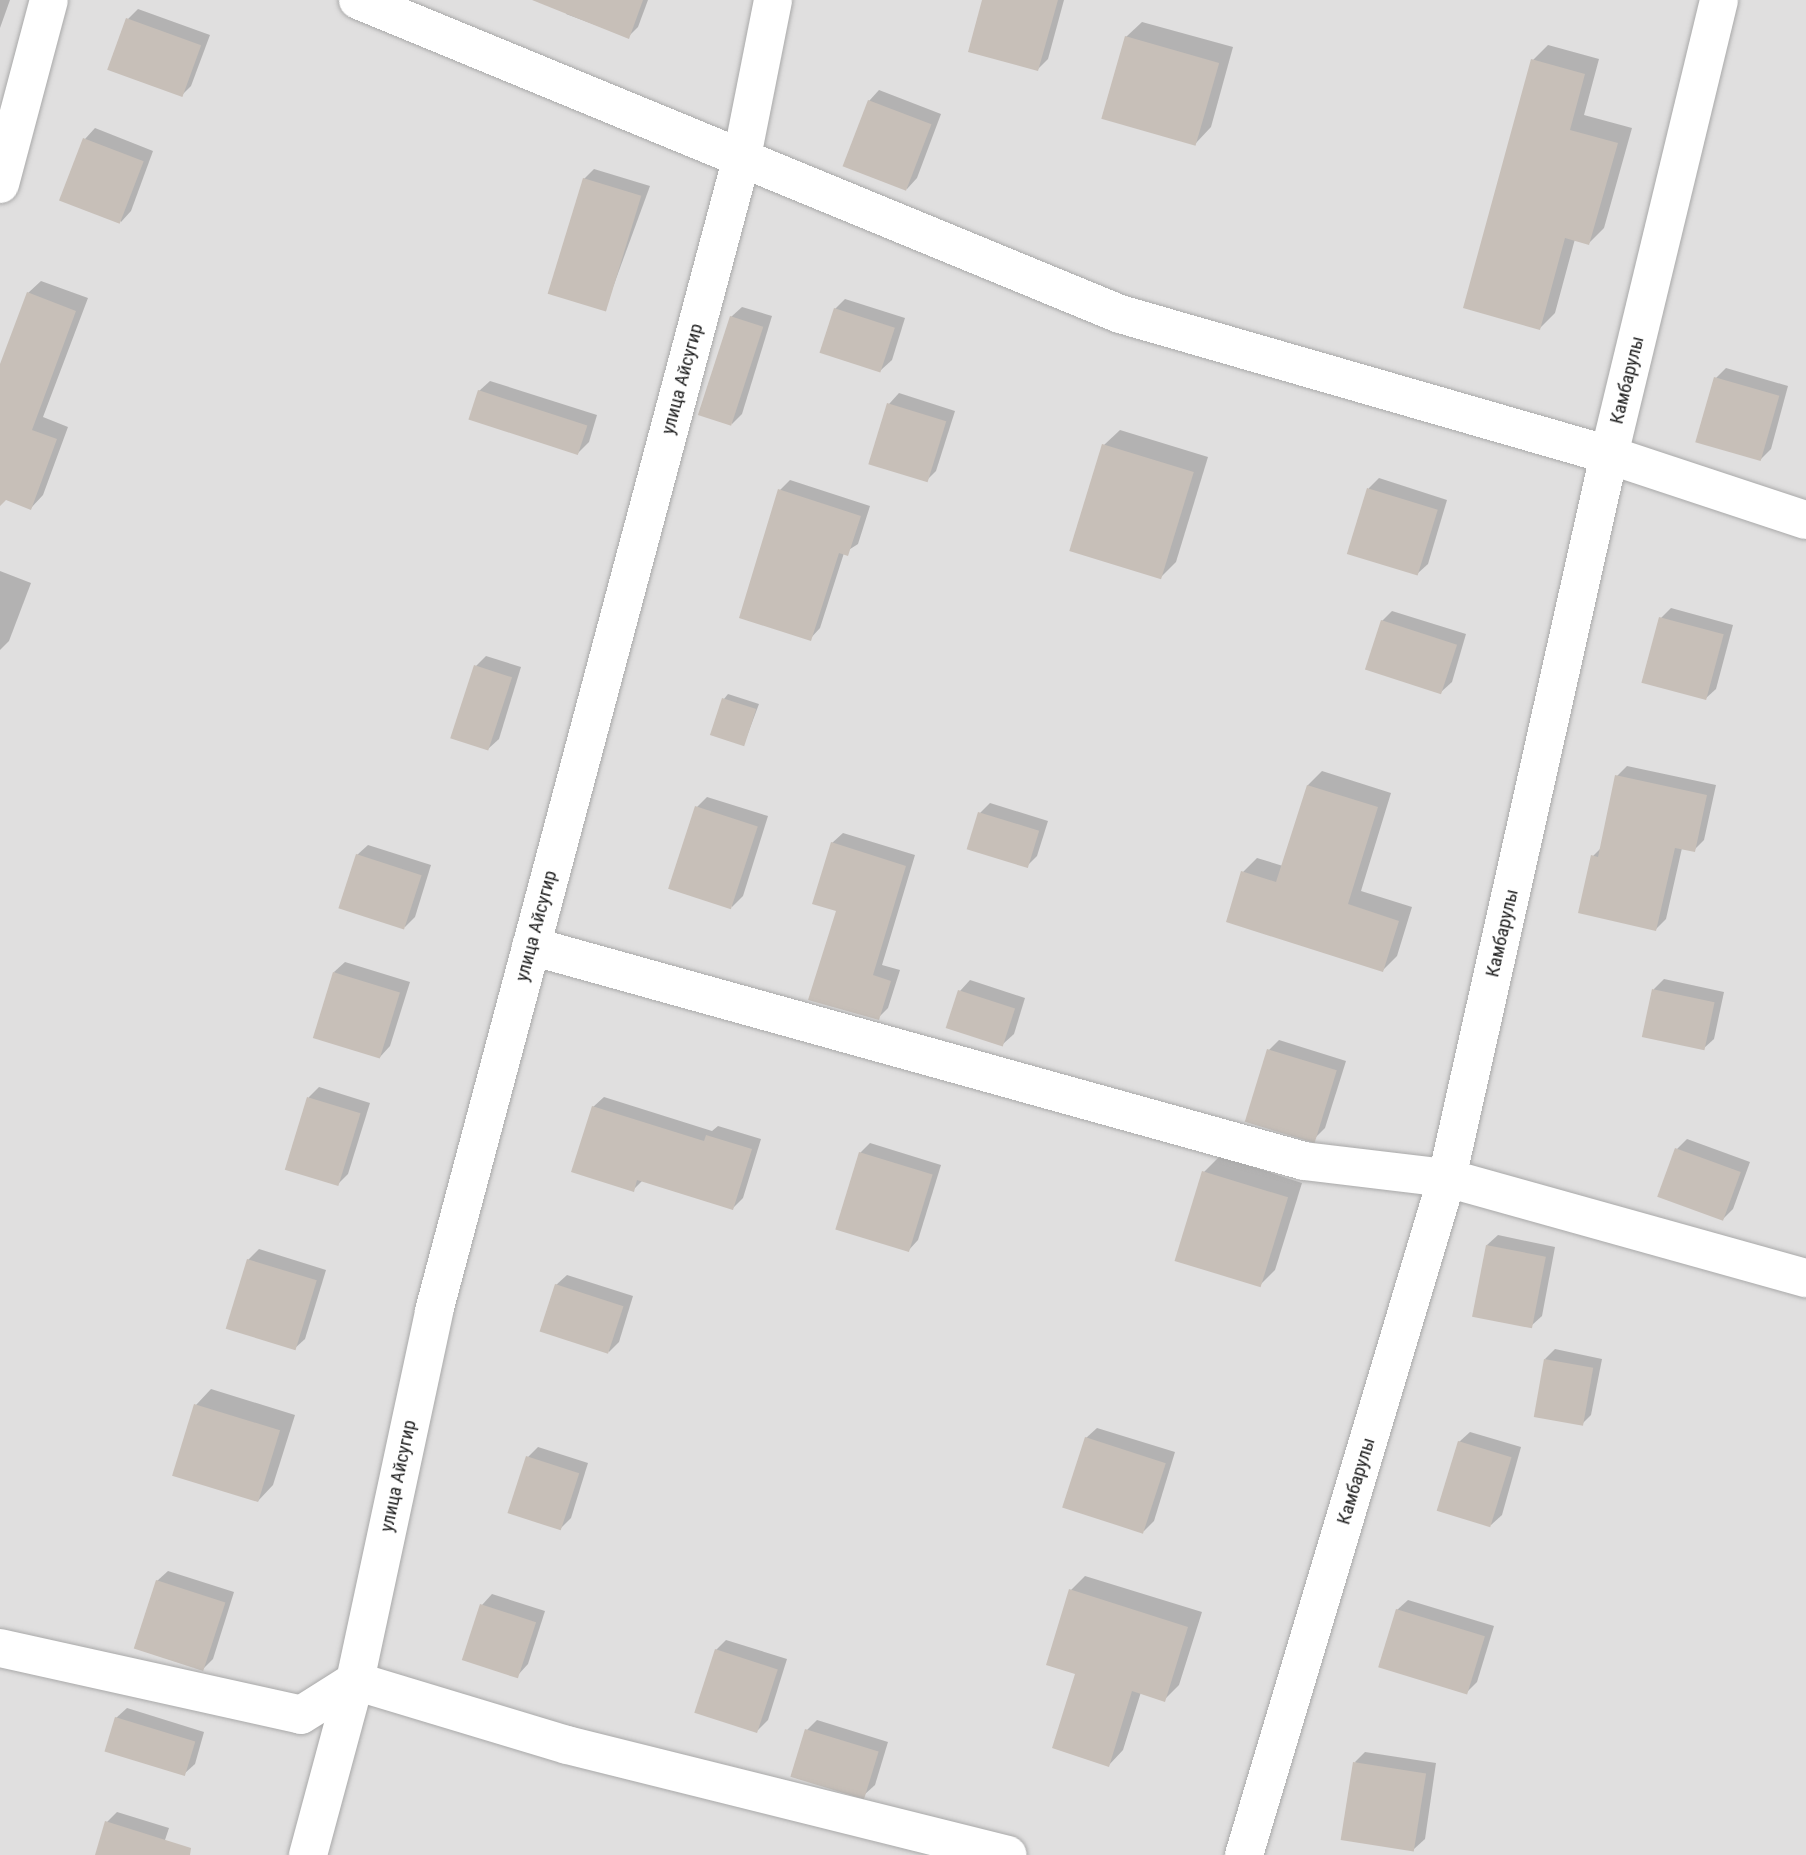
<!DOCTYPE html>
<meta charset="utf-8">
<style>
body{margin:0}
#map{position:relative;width:1806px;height:1855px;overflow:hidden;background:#f2efe9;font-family:"Roboto Condensed",sans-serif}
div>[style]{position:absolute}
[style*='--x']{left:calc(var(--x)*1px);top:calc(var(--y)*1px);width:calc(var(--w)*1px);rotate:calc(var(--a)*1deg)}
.residential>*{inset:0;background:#e0dfdf;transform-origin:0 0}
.shadow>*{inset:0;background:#0003}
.building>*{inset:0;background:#c7bfb8;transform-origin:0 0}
.roads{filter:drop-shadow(0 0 2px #a9a9a9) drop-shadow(0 0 2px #a9a9a9)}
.minor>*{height:38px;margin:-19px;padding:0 19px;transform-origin:19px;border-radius:19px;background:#fff}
.tertiary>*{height:38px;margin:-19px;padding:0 19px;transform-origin:19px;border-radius:19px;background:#fff}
span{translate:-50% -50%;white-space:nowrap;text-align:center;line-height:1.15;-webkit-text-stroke:5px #fff;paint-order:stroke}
.street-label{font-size:19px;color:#222}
</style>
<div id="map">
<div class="residential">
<div style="left:0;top:0;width:1806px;height:1855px"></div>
</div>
<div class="shadow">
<div style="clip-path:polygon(0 0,10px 0,0 28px)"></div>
<div style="clip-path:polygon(571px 0,648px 0,638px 27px,628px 37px,566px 14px)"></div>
<div style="clip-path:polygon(984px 0,1064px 0,1048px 59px,1038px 69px)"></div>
<div style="clip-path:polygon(138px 9px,210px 35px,191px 86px,181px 96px,128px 19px)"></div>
<div style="clip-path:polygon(1142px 22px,1233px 47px,1211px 127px,1196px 143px,1126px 37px)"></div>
<div style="clip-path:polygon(1548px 45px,1599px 59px,1584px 115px,1632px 128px,1604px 228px,1589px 243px,1575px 239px,1555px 313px,1540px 328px,1533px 60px)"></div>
<div style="clip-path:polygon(879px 90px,941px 114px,917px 178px,907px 189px,869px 101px)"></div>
<div style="clip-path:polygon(95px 128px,153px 151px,131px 211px,121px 222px,85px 139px)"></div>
<div style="clip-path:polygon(594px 169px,650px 186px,609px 298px,598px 308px,584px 179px)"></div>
<div style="clip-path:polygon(41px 281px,88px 298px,43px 417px,68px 427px,43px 495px,31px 508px,0 496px,0 369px,28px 293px)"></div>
<div style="clip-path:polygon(845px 299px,905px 318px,892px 360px,881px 370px,835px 309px)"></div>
<div style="clip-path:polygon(742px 307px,772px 316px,742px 414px,732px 424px,731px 317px)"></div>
<div style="clip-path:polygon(1726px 368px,1788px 386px,1771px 449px,1761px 459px,1716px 378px)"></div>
<div style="clip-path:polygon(490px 381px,597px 415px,589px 442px,578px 453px,479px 391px)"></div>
<div style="clip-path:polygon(899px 393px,955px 411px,936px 471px,926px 481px,871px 463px,889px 404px)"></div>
<div style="clip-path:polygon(1120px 430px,1208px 457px,1176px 562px,1161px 577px,1104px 445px)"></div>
<div style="clip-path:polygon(1379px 478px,1447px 500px,1428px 564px,1417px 574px,1349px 552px,1369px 488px)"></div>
<div style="clip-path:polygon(790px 480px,870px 506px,858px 544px,844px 553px,820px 628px,810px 639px,780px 490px)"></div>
<div style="clip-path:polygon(0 571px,31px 583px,9px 641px,0 650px)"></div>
<div style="clip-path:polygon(1671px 608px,1733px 625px,1716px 689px,1705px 699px,1661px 618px)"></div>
<div style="clip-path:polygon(1392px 611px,1466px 634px,1452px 682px,1441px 692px,1382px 621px)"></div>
<div style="clip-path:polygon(486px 656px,521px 667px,499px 739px,488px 749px,476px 666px)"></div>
<div style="clip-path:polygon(728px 694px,759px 704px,744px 744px,724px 699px)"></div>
<div style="clip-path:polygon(1627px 766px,1716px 785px,1704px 840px,1694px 850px,1682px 848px,1666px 919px,1656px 929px,1593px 856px,1602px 847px,1617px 776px)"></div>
<div style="clip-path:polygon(1322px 771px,1391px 793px,1361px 891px,1412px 907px,1397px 956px,1383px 970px,1243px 872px,1257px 858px,1283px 866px,1308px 785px)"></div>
<div style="clip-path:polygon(707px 797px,768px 816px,743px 896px,732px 907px,697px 807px)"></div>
<div style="clip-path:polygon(990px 803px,1048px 821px,1037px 856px,1027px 866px,980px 813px)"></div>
<div style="clip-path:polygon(843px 833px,915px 855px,882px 965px,900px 970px,888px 1008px,878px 1018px,838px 910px,832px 843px)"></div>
<div style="clip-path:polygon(368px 845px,431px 865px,415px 917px,405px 927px,357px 855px)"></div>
<div style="clip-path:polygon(345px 962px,410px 982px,390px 1046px,380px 1057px,334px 972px)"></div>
<div style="clip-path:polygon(1664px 979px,1724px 992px,1714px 1039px,1703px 1049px,1644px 1036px,1654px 989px)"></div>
<div style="clip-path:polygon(970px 980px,1025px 998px,1014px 1034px,1003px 1044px,960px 991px)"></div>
<div style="clip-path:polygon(1279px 1040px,1346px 1061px,1325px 1128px,1315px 1138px,1269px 1050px)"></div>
<div style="clip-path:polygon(319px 1087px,370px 1103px,348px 1174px,338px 1184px,287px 1168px,309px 1097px)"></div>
<div style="clip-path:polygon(604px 1097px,712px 1131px,718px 1126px,761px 1139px,743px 1198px,733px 1208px,643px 1180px,633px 1190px,593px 1107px)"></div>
<div style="clip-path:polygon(1687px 1139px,1750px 1162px,1733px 1209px,1723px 1219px,1677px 1149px)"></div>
<div style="clip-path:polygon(870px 1143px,941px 1165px,918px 1240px,908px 1251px,860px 1153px)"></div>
<div style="clip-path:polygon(1220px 1156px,1302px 1183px,1275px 1270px,1259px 1286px,1204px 1172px)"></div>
<div style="clip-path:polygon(1498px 1235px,1555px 1247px,1542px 1316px,1531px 1326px,1487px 1245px)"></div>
<div style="clip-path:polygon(259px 1249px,326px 1270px,305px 1339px,294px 1349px,248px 1260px)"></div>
<div style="clip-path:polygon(567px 1275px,633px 1296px,619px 1342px,609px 1352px,556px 1285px)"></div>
<div style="clip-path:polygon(1555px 1349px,1602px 1359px,1591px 1415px,1581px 1425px,1545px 1359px)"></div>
<div style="clip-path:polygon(211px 1389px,295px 1415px,273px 1485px,258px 1501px,196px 1405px)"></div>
<div style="clip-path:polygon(1097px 1428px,1175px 1452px,1154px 1521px,1144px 1531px,1086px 1438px)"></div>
<div style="clip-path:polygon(1470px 1432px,1521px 1447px,1502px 1515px,1491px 1525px,1459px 1442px)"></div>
<div style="clip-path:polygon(538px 1447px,588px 1463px,571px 1518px,561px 1528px,528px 1457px)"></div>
<div style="clip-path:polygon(168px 1571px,234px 1592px,213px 1659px,203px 1669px,157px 1581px)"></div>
<div style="clip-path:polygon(1085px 1576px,1202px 1612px,1179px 1685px,1164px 1700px,1141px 1692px,1123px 1750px,1109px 1765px,1078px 1673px,1071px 1590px)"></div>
<div style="clip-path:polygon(492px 1594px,545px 1611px,528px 1664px,518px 1675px,482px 1605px)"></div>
<div style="clip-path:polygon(1408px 1600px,1494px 1626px,1477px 1682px,1467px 1692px,1397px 1610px)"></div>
<div style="clip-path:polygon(726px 1640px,787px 1659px,768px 1720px,758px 1730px,716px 1650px)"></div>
<div style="clip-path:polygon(127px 1708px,204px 1732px,195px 1764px,184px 1774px,116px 1718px)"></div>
<div style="clip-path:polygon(817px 1720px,888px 1742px,875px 1785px,864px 1795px,807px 1730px)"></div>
<div style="clip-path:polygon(1365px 1752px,1436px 1763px,1425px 1839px,1414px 1849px,1355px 1762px)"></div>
<div style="clip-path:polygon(117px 1812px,169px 1828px,160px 1855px,97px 1855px,107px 1822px)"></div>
</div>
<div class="building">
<div style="clip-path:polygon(532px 0,643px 0,629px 39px)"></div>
<div style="clip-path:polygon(982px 0,1058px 0,1038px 71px,968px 52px)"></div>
<div style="left:126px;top:18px;width:80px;height:55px;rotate:20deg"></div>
<div style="left:1125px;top:36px;width:98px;height:86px;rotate:16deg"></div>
<div style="clip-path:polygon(1531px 59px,1585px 74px,1570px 130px,1618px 143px,1589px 245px,1565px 238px,1540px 330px,1463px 308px)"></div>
<div style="left:868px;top:100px;width:68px;height:71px;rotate:21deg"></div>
<div style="left:83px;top:138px;width:65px;height:67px;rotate:21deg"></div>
<div style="left:583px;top:178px;width:61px;height:121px;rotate:17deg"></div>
<div style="clip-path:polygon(27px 292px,76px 311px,32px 430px,57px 439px,31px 510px,6px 500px,0 506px,0 364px)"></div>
<div style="left:834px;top:308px;width:64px;height:47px;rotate:18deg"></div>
<div style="left:730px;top:316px;width:35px;height:104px;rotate:18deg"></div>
<div style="left:1714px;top:377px;width:68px;height:68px;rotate:16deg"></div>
<div style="left:478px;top:390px;width:115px;height:31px;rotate:18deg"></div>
<div style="left:887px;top:403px;width:62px;height:64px;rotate:17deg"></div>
<div style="left:1102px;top:444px;width:96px;height:112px;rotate:17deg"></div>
<div style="left:1367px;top:488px;width:74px;height:69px;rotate:17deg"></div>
<div style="clip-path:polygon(778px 489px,861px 516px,848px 556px,839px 553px,811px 641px,739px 618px)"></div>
<div style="left:1659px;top:617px;width:67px;height:68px;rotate:15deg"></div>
<div style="left:1381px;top:620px;width:80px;height:52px;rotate:18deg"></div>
<div style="left:474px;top:665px;width:40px;height:77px;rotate:18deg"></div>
<div style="left:722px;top:698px;width:36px;height:39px;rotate:18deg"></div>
<div style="clip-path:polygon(1615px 775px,1707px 795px,1695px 852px,1675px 848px,1656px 931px,1578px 913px,1591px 855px,1598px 857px)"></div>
<div style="clip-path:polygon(1307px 785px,1378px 807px,1348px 904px,1399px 921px,1383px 972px,1226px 922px,1241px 871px,1276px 882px)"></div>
<div style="left:695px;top:806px;width:66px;height:87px;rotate:18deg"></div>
<div style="left:978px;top:812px;width:64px;height:39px;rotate:17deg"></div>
<div style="clip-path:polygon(831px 842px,906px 866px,873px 975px,891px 981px,879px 1020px,808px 1000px,836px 911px,812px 904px)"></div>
<div style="left:356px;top:854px;width:69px;height:57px;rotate:18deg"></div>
<div style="left:333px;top:972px;width:70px;height:69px;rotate:17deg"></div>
<div style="left:1652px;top:989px;width:64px;height:49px;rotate:12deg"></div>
<div style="left:958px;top:990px;width:60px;height:40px;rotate:18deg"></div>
<div style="left:1267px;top:1049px;width:73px;height:76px;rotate:17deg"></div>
<div style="left:307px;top:1097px;width:56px;height:76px;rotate:17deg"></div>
<div style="clip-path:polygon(592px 1106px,704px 1141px,706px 1135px,752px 1149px,733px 1210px,637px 1180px,634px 1192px,571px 1172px)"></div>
<div style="left:1675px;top:1148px;width:70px;height:52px;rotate:20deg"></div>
<div style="left:859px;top:1152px;width:77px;height:81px;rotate:17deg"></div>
<div style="left:1202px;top:1171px;width:90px;height:94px;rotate:17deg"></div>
<div style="left:1486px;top:1245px;width:61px;height:73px;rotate:11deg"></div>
<div style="left:247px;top:1259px;width:73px;height:73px;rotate:17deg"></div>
<div style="left:555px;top:1284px;width:72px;height:50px;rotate:18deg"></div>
<div style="left:1544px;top:1359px;width:50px;height:59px;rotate:10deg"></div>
<div style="left:194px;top:1404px;width:90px;height:75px;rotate:17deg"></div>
<div style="left:1085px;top:1437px;width:85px;height:74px;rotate:18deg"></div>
<div style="left:1458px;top:1441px;width:56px;height:73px;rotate:17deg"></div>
<div style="left:526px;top:1456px;width:56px;height:60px;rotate:18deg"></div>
<div style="left:156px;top:1580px;width:73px;height:72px;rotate:18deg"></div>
<div style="clip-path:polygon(1069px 1589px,1188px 1627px,1165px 1702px,1132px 1691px,1109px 1767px,1052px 1748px,1075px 1674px,1046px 1665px)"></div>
<div style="left:480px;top:1604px;width:59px;height:59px;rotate:18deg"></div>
<div style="left:1396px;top:1609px;width:93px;height:61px;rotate:17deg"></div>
<div style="left:715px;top:1649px;width:66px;height:67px;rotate:18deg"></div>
<div style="left:115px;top:1717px;width:84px;height:36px;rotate:17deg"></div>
<div style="left:805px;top:1729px;width:77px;height:50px;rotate:17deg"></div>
<div style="left:1353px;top:1762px;width:74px;height:79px;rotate:9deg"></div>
<div style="clip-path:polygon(105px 1821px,191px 1848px,190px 1855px,95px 1855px)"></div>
</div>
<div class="roads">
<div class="minor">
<div style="--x:358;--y:0;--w:824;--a:22.4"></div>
<div style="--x:1120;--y:314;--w:509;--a:16.08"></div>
<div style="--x:1609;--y:455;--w:207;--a:18.3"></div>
<div style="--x:0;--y:184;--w:190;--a:-75.1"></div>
<div style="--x:531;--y:946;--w:802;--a:15.54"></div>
<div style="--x:1304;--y:1161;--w:144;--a:6.8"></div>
<div style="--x:1447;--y:1178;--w:373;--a:15.6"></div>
<div style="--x:0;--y:1648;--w:308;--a:12.5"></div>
<div style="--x:301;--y:1715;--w:64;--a:-32.2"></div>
<div style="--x:355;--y:1681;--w:221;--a:16.8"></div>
<div style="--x:567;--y:1745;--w:454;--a:14"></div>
<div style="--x:308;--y:1855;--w:180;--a:-74.9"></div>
<div style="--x:355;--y:1681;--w:378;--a:-77.9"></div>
<div style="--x:434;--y:1311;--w:1194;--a:-75.06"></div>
<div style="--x:742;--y:157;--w:160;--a:-78.8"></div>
</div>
<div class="tertiary">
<div style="--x:1244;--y:1855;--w:707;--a:-73.31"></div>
<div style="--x:1447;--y:1178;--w:741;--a:-77.37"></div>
<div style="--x:1609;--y:455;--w:468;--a:-76.4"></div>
</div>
</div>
<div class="street-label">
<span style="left:682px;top:379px;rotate:-75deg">улица Айсугир</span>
<span style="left:1627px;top:380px;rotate:-76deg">Камбарулы</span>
<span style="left:536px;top:926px;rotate:-75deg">улица Айсугир</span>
<span style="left:1502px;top:933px;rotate:-77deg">Камбарулы</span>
<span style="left:398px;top:1476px;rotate:-78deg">улица Айсугир</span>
<span style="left:1356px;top:1481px;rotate:-73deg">Камбарулы</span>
</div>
</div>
